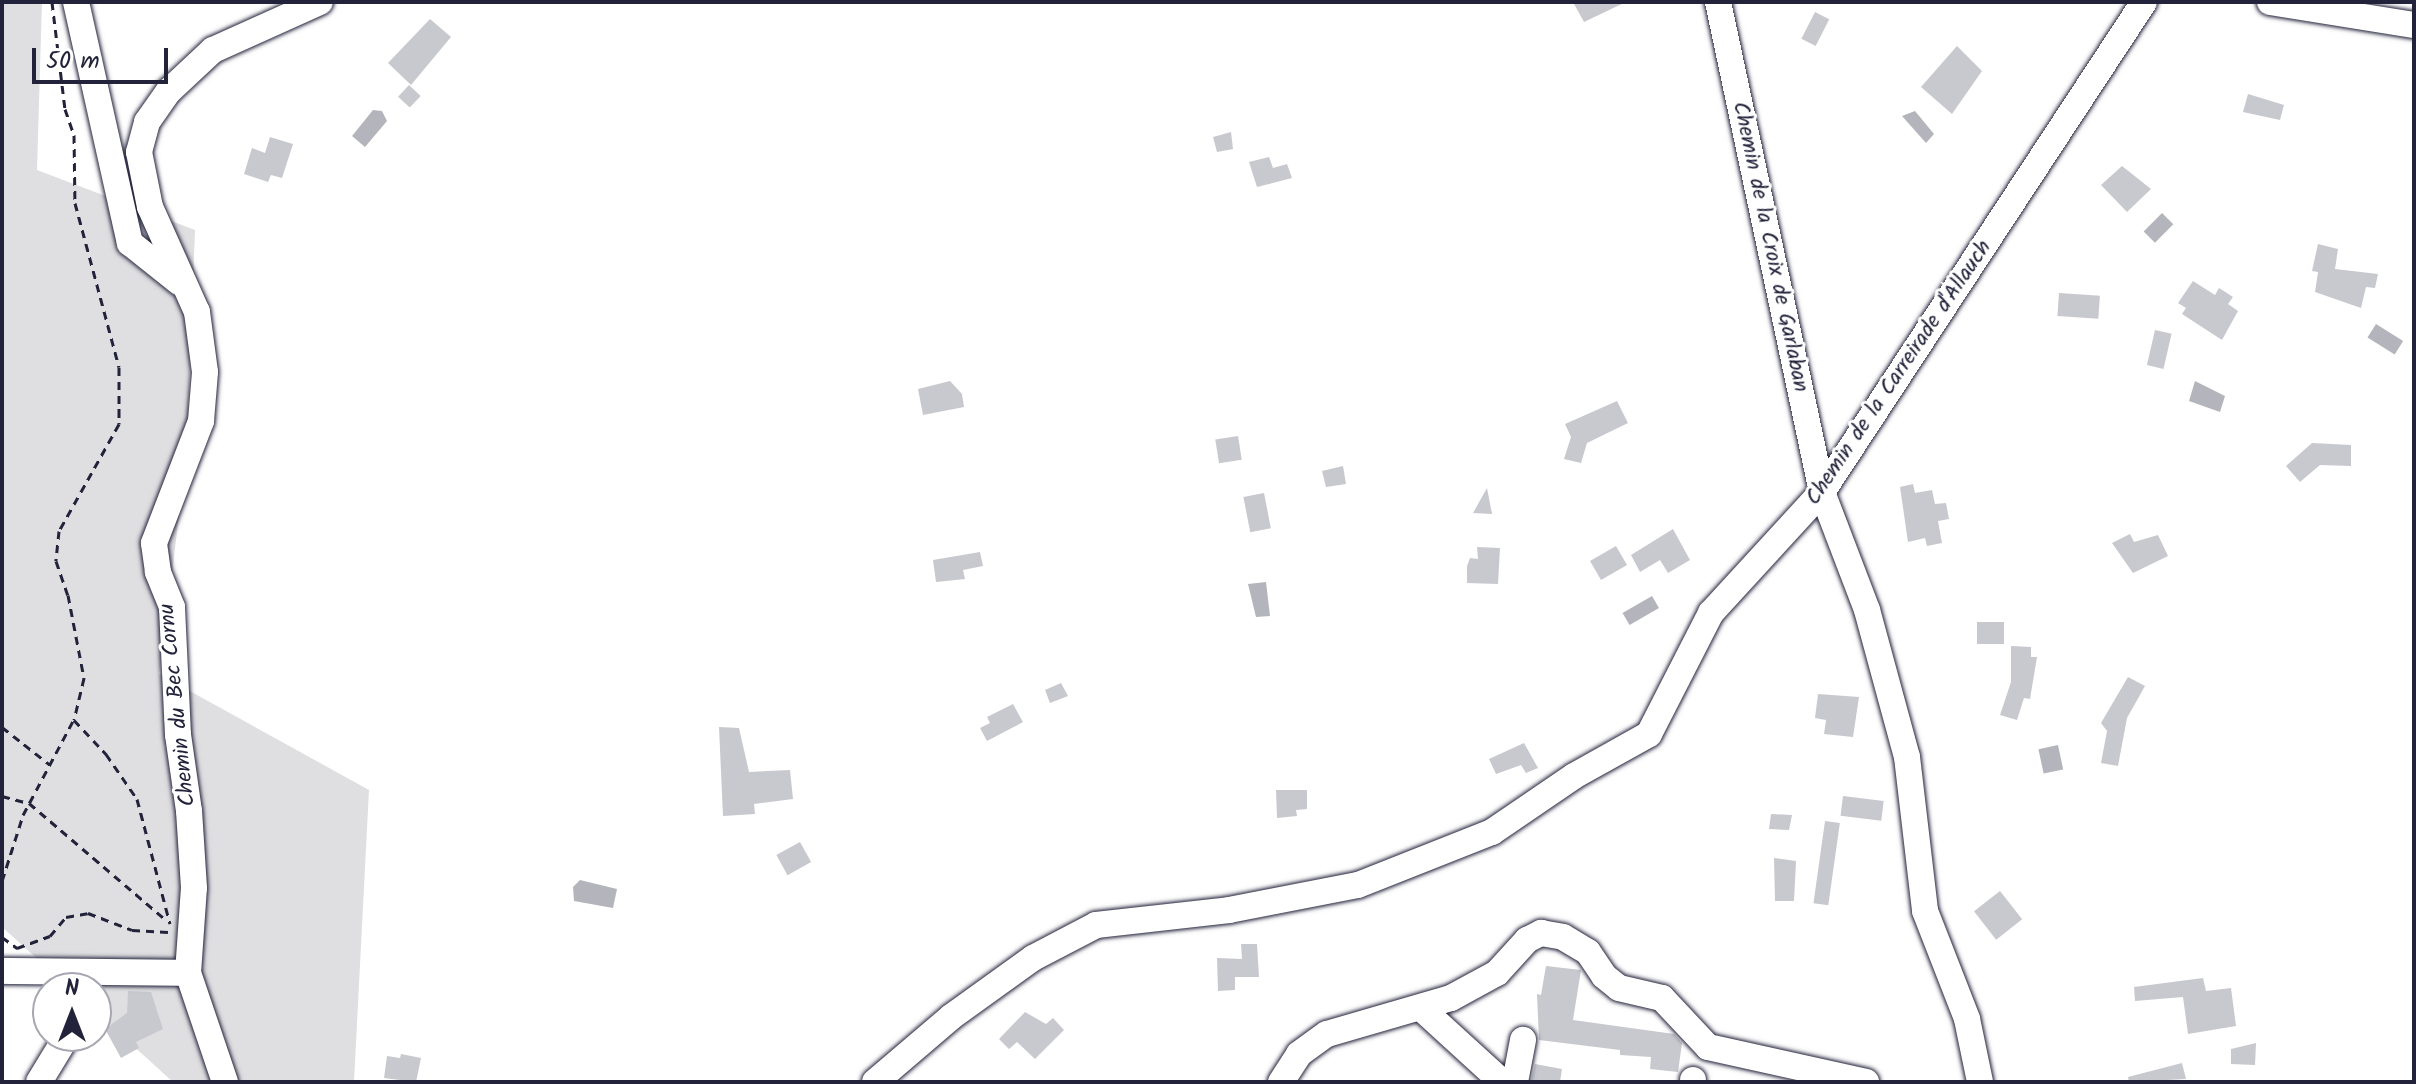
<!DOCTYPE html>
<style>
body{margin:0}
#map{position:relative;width:2416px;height:1084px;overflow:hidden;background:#fff;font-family:Kalam,sans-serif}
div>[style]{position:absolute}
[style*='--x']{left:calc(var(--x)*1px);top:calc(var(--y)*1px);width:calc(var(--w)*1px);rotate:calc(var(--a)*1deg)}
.green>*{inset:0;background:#dfdfe2}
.water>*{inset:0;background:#b4b4bc;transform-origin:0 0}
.building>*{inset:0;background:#c8c8cf;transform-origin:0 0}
.path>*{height:3px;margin-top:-1.5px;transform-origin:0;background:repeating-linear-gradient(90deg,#22223b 0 8px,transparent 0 14px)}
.roads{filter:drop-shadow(0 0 2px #22223b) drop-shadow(0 0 2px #22223b)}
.minor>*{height:26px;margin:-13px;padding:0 13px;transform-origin:13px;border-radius:13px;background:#fff}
span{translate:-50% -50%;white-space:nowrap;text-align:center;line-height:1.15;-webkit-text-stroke:6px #fff;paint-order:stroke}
.street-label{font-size:22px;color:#22223b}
.frame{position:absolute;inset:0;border:4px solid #22223b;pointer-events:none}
.north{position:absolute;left:32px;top:972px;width:80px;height:80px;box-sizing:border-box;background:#fff;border:2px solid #a7a7b1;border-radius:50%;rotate:0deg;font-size:22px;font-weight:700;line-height:32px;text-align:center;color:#22223b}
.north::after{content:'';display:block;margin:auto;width:28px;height:36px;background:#22223b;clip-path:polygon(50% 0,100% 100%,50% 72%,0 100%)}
.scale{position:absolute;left:32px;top:48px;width:136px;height:36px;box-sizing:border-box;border:4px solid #22223b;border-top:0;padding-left:10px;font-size:24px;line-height:28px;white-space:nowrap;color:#22223b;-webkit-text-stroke:6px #fff;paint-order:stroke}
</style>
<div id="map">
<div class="green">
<div style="clip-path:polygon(2px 2px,42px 2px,37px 170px,195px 230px,186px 461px,159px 674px,369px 790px,354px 1082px,173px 1082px,96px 1012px,96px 988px,70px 988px,2px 927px)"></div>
</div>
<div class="water">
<div style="clip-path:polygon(373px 110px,382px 111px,387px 121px,365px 147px,352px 136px)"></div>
<div style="clip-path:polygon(1915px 111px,1934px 134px,1926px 143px,1902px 116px)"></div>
<div style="left:2162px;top:213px;width:16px;height:26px;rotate:45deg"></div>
<div style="left:2376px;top:324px;width:32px;height:16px;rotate:32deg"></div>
<div style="clip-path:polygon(2195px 381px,2225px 396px,2220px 412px,2189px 401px)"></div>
<div style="clip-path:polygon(1266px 582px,1270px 616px,1256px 617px,1248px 584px)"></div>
<div style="left:1652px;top:596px;width:14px;height:34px;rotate:60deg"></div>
<div style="left:2058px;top:745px;width:25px;height:20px;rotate:78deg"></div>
<div style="clip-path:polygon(580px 880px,617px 889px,613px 908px,574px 901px,573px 887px)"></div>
</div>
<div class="building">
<div style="clip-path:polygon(1573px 2px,1626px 2px,1584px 22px)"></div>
<div style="left:1815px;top:12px;width:16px;height:30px;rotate:27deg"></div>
<div style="clip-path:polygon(430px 19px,451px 37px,411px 85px,388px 63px)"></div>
<div style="clip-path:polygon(1957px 46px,1982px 71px,1952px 114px,1921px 87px)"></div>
<div style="left:409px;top:85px;width:16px;height:16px;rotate:43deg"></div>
<div style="clip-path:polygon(2248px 94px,2284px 105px,2280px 120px,2243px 112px)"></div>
<div style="clip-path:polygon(1231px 132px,1233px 149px,1217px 152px,1213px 137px)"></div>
<div style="clip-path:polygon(270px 137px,293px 144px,282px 178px,271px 175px,268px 182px,244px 174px,252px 148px,265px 153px)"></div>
<div style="clip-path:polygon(1269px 157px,1273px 168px,1287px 164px,1292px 178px,1257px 187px,1249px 162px)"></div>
<div style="clip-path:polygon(2122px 166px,2151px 189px,2127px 212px,2101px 185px)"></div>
<div style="clip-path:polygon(2318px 244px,2338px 249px,2335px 269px,2378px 274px,2375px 288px,2366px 287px,2361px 308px,2315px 292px,2318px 272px,2312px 271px)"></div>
<div style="clip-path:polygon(2193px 281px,2215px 295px,2219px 288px,2233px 297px,2228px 304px,2238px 311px,2222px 340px,2182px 314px,2186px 308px,2178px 303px)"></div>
<div style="left:2059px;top:293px;width:41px;height:23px;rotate:4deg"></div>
<div style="left:2155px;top:330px;width:17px;height:36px;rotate:13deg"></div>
<div style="clip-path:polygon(950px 381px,962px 394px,964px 407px,923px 415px,918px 389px)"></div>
<div style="clip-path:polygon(1617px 401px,1628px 423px,1587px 443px,1581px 463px,1564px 459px,1571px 437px,1565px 424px)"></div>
<div style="left:1238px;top:436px;width:24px;height:23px;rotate:81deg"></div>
<div style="clip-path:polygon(2312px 443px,2351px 445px,2351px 466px,2320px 465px,2300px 482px,2286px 466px)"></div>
<div style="clip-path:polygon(1343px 466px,1346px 484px,1326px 487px,1322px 471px)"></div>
<div style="clip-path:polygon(1913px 484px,1915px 493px,1932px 490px,1935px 504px,1946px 503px,1949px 519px,1938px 521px,1942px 543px,1927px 546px,1925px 538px,1908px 542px,1900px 487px)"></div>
<div style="clip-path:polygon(1487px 488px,1492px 514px,1473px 513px)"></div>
<div style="left:1264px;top:493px;width:36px;height:21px;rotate:79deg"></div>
<div style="clip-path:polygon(1673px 529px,1690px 560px,1668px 573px,1660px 560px,1640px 572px,1631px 555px)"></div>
<div style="clip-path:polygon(2130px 534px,2134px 542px,2158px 535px,2168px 556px,2133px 573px,2112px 543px)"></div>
<div style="left:1616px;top:546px;width:22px;height:30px;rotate:60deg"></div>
<div style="clip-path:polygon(1477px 547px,1500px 548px,1498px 584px,1467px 583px,1467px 566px,1470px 558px,1478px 559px)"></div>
<div style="clip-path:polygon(980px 552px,983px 566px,963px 570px,965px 579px,936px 582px,933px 560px)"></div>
<div style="left:2004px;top:622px;width:22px;height:27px;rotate:90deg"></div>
<div style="clip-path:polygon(2011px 646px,2031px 647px,2031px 657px,2037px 657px,2030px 699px,2024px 698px,2017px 720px,2000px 715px,2011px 682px)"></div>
<div style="clip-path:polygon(2128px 677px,2145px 686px,2127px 718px,2118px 766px,2101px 763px,2107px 731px,2101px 723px)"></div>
<div style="clip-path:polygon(1061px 683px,1068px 696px,1050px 703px,1045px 690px)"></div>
<div style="clip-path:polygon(1818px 694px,1859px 697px,1853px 737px,1824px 734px,1826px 720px,1815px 718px)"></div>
<div style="clip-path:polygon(1013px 704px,1023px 722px,987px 741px,980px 728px,990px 723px,987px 717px)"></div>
<div style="clip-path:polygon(719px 727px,739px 728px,749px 772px,790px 770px,793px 799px,754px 804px,755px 814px,723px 816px)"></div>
<div style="clip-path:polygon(1524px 743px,1538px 768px,1526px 773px,1521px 765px,1496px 774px,1489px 759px)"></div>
<div style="clip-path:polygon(1276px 790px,1307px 790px,1307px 809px,1296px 810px,1297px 816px,1277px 818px)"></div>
<div style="left:1843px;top:796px;width:41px;height:20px;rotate:7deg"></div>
<div style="clip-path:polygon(1771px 814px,1792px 815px,1789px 830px,1769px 829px)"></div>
<div style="left:1825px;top:821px;width:15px;height:83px;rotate:8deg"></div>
<div style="left:800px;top:842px;width:23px;height:27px;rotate:61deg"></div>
<div style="clip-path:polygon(1774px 858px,1796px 861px,1794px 901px,1775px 901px)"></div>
<div style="left:2000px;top:891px;width:36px;height:33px;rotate:52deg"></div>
<div style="clip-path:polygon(1241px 944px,1257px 944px,1259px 977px,1235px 977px,1235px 990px,1218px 991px,1217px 958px,1242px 959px)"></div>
<div style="clip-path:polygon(1546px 966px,1581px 970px,1573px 1020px,1674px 1034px,1682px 1043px,1678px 1072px,1650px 1069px,1651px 1057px,1620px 1055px,1620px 1050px,1539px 1040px,1537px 994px,1541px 995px)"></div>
<div style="clip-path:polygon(2203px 978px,2206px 991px,2231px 988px,2236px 1026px,2188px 1034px,2183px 997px,2135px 1001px,2134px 987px)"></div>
<div style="clip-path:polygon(128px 991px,151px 992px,163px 1029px,136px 1042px,139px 1048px,121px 1058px,105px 1029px,127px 1013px)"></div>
<div style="clip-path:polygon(1025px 1012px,1046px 1024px,1053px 1018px,1064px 1030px,1035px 1059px,1017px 1042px,1009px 1049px,999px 1039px)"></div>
<div style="clip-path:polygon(2256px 1043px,2255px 1065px,2231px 1064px,2231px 1049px)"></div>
<div style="clip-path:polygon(401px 1054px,421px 1058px,416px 1082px,384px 1078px,387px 1056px,400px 1058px)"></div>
<div style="clip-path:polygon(2182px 1063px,2186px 1079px,2129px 1082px,2128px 1077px)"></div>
<div style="clip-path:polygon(1535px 1064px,1562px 1069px,1560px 1082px,1531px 1082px)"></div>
</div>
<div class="path">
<div style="--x:52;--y:2;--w:108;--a:83.1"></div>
<div style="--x:65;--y:109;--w:28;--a:71"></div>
<div style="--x:74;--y:135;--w:68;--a:89.2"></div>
<div style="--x:75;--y:203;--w:170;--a:75"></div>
<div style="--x:119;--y:367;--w:57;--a:90"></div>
<div style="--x:119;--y:424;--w:123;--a:119.3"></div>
<div style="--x:59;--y:531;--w:30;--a:96"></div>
<div style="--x:56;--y:561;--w:36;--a:71"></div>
<div style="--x:68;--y:595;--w:85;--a:79.1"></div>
<div style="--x:84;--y:678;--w:43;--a:103.4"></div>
<div style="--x:74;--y:720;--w:47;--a:46.7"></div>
<div style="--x:106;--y:754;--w:55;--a:55.4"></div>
<div style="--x:137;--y:799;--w:129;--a:75.2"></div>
<div style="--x:2;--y:727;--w:60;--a:38.2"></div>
<div style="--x:2;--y:796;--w:28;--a:15"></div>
<div style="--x:29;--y:803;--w:180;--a:40.5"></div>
<div style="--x:2;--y:881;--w:69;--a:-72.3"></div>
<div style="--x:23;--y:815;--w:106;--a:-62"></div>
<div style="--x:2;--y:937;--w:19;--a:36"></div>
<div style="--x:17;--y:948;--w:35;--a:-20"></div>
<div style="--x:50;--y:936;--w:25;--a:-50"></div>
<div style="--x:66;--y:917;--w:22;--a:-10"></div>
<div style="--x:88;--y:913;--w:47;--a:21.1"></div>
<div style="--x:132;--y:930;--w:36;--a:3"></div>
</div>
<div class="roads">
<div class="minor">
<div style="--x:76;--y:2;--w:247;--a:77.4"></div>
<div style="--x:130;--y:243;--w:63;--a:38.5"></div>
<div style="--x:1718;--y:2;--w:501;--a:78.02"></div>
<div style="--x:1822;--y:492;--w:126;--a:69.1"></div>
<div style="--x:1867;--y:610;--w:152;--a:74.8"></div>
<div style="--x:1907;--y:757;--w:155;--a:83.3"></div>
<div style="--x:1925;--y:911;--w:116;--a:68.7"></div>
<div style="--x:1967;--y:1019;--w:64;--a:78.3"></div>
<div style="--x:2270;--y:2;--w:146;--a:9.1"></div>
<div style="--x:2;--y:971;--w:186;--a:0.6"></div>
<div style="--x:1421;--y:1008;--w:110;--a:42.4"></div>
<div style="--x:39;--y:1082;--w:54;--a:-58.7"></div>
<div style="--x:225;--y:1082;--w:115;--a:-108.7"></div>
<div style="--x:188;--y:973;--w:85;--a:-86"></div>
<div style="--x:194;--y:888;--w:77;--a:-93.7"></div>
<div style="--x:189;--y:811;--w:77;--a:-98.2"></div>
<div style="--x:178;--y:735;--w:128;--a:-92.7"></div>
<div style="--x:172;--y:607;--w:38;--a:-112"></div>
<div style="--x:158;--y:572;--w:29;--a:-98"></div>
<div style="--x:154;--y:543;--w:131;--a:-68.9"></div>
<div style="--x:201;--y:421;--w:49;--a:-85.3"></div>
<div style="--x:205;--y:372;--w:61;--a:-97.6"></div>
<div style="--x:197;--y:312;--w:115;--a:-114.1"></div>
<div style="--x:150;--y:207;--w:56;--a:-101.3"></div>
<div style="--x:139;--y:152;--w:31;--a:-75"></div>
<div style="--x:147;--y:122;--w:38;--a:-55"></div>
<div style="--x:169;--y:91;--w:60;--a:-43"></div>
<div style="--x:213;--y:50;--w:117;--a:-24.2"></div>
<div style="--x:875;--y:1082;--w:100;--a:-40.5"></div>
<div style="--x:951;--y:1017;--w:101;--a:-35.7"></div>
<div style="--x:1033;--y:958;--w:71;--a:-27.6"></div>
<div style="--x:1096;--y:925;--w:134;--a:-6.4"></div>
<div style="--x:1229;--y:910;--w:131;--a:-11"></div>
<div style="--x:1358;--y:885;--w:144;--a:-21.6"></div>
<div style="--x:1492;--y:832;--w:99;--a:-34.3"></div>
<div style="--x:1574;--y:776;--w:86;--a:-29.2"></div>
<div style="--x:1649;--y:734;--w:136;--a:-62.9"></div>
<div style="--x:1711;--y:613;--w:164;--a:-47.5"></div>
<div style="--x:1822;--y:492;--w:586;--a:-56.69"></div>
<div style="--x:1281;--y:1082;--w:33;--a:-57"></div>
<div style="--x:1299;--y:1054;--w:34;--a:-36"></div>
<div style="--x:1327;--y:1034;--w:129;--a:-16.2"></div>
<div style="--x:1451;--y:998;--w:52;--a:-28.5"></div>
<div style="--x:1497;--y:973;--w:45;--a:-47.7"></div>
<div style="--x:1527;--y:940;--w:16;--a:-27"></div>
<div style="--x:1541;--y:933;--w:22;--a:10"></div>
<div style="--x:1563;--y:937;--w:29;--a:31"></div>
<div style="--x:1588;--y:952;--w:29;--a:56"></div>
<div style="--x:1604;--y:976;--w:19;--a:39"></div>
<div style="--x:1619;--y:988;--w:44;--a:13.1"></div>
<div style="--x:1662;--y:998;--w:67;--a:46.8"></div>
<div style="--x:1708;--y:1047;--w:162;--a:12.5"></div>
<div style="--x:1515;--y:1082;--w:43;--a:-79.2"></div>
<div style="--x:1693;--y:1082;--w:2;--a:-90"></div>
</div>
</div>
<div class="street-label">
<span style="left:1770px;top:247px;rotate:78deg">Chemin de la Croix de Garlaban</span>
<span style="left:1899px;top:373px;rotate:-56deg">Chemin de la Carreirade d'Allauch</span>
<span style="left:178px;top:705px;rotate:-96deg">Chemin du Bec Cornu</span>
</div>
<div class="frame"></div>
<div class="north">N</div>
<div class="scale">50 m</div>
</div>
